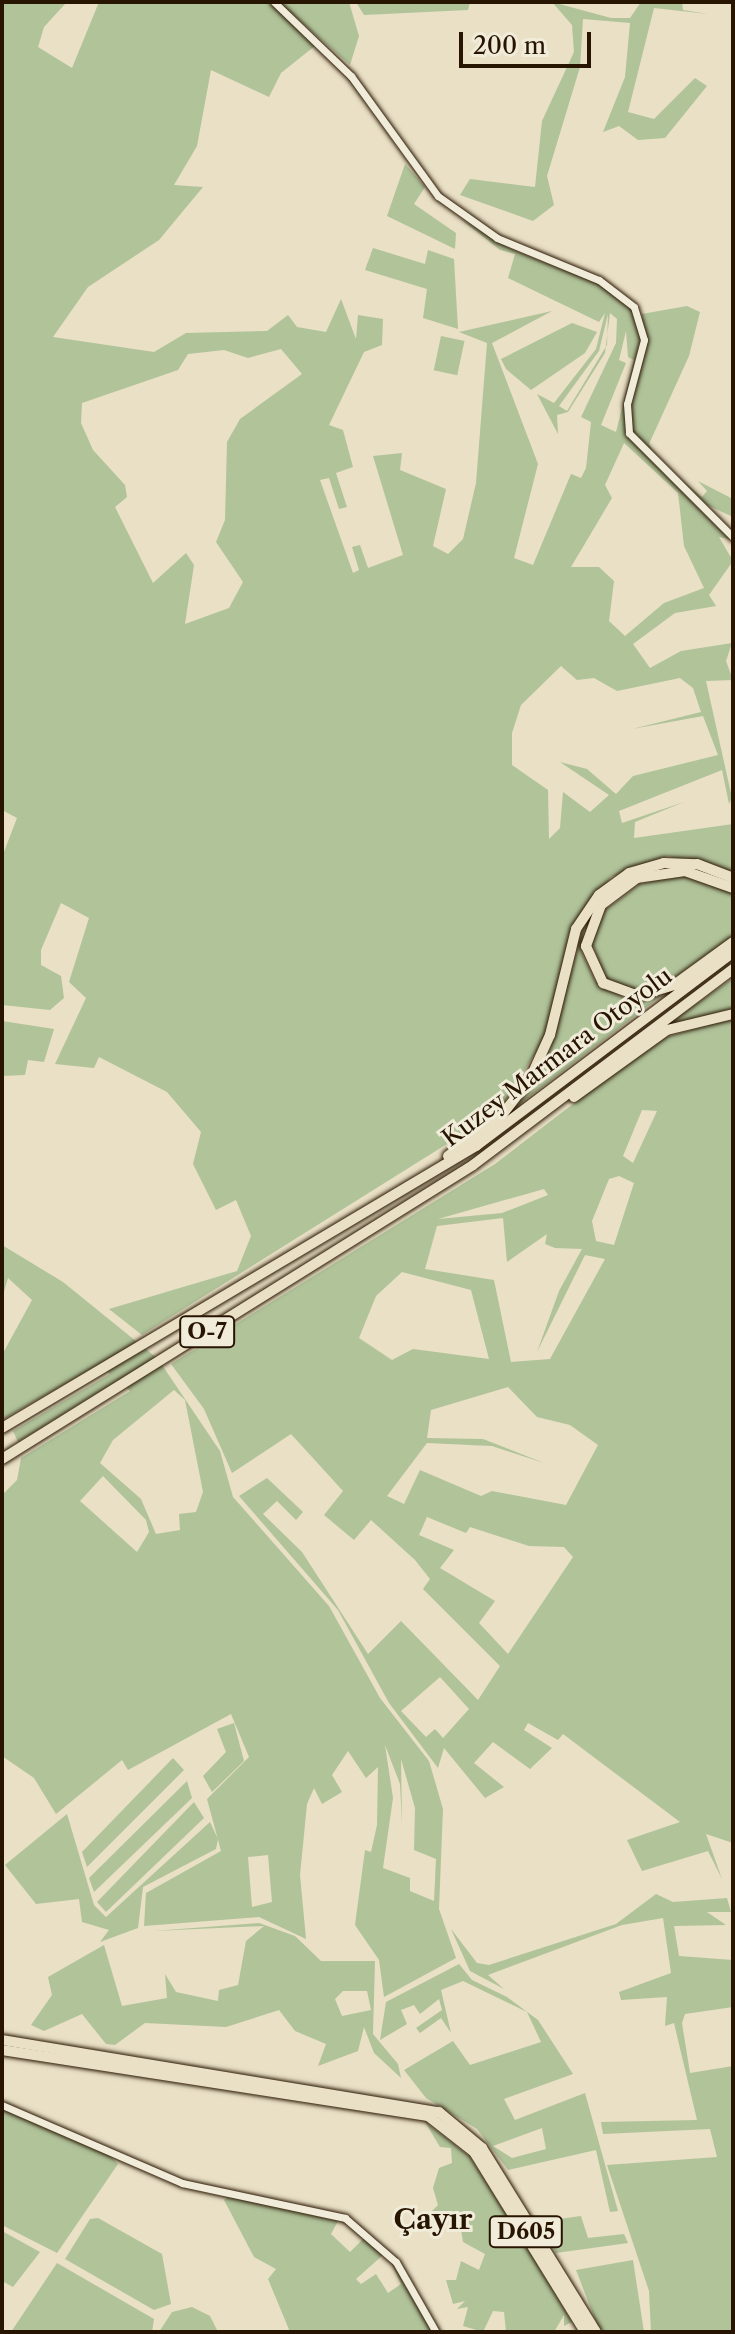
<!DOCTYPE html>
<meta charset="utf-8">
<style>
body{margin:0}
#map{position:relative;width:735px;height:2334px;overflow:hidden;background:#e9e0c5;font-family:"Libre Caslon Text",serif}
div>[style]{position:absolute}
[style*='--x']{left:calc(var(--x)*1px);top:calc(var(--y)*1px);width:calc(var(--w)*1px);rotate:calc(var(--a)*1deg)}
.green>*{inset:0;background:#b0c399;transform-origin:0 0}
.roads{filter:drop-shadow(0 0 2px #281501) drop-shadow(0 0 2px #281501)}
.secondary>*{height:7px;margin:-3.5px;padding:0 3.5px;transform-origin:3.5px;border-radius:3.5px;background:#f1ebd9}
.highway>*{height:10px;margin:-5px;padding:0 5px;transform-origin:5px;border-radius:5px;background:#e9e0c5}
span{translate:-50% -50%;white-space:nowrap;text-align:center;line-height:1.15;-webkit-text-stroke:6px #f1ebd9;paint-order:stroke}
.shield-label span{padding:2px 6px;background:#f1ebd9;border:2px solid;border-radius:6px;-webkit-text-stroke-width:0}
.shield-label{font-size:22px;color:#281501;font-weight:700}
.street-label{font-size:24px;color:#281501}
.quarter-label{font-size:28px;color:#281501;font-weight:700}
.frame{position:absolute;inset:0;border:4px solid #281501;pointer-events:none}
.scale{position:absolute;left:459px;top:32px;width:132px;height:36px;box-sizing:border-box;border:4px solid #281501;border-top:0;padding-left:10px;font-size:24px;line-height:28px;white-space:nowrap;color:#281501;-webkit-text-stroke:6px #f1ebd9;paint-order:stroke}
</style>
<div id="map">
<div class="green">
<div style="clip-path:polygon(evenodd,2px 2px,65px 4px,44px 27px,38px 47px,72px 68px,99px 2px,270px 2px,316px 45px,281px 73px,269px 97px,211px 70px,197px 146px,174px 185px,203px 187px,159px 240px,88px 287px,53px 337px,154px 352px,186px 333px,267px 331px,288px 315px,297px 327px,326px 332px,341px 299px,356px 339px,358px 315px,383px 319px,382px 345px,364px 352px,329px 425px,343px 430px,353px 467px,336px 473px,347px 507px,339px 509px,329px 478px,320px 480px,353px 573px,359px 570px,352px 547px,360px 545px,368px 568px,403px 555px,373px 456px,402px 453px,400px 470px,446px 489px,433px 546px,448px 554px,463px 539px,476px 483px,487px 343px,459px 332px,552px 311px,492px 343px,538px 464px,514px 558px,533px 565px,571px 474px,581px 478px,586px 468px,591px 422px,581px 417px,616px 343px,617px 319px,610px 313px,605px 353px,568px 412px,557px 415px,558px 434px,537px 394px,554px 403px,596px 349px,605px 313px,599px 322px,508px 278px,515px 254px,500px 250px,459px 218px,511px 249px,608px 288px,633px 309px,642px 333px,624px 407px,628px 437px,733px 540px,719px 537px,733px 561px,709px 595px,716px 606px,675px 613px,633px 644px,650px 668px,681px 651px,732px 643px,726px 661px,733px 680px,706px 681px,732px 798px,729px 804px,722px 770px,619px 811px,622px 823px,684px 802px,635px 822px,634px 838px,733px 824px,733px 872px,668px 856px,611px 877px,571px 928px,544px 1039px,498px 1112px,142px 1335px,109px 1309px,237px 1271px,251px 1236px,236px 1200px,216px 1210px,193px 1164px,201px 1132px,167px 1092px,99px 1057px,94px 1068px,55px 1064px,86px 998px,69px 982px,89px 918px,61px 903px,41px 950px,41px 965px,61px 976px,64px 998px,50px 1010px,2px 1005px,2px 857px,17px 818px,2px 810px,2px 2px,608px 314px,607px 345px,567px 411px,559px 406px,599px 351px,608px 314px,2px 2px,626px 331px,628px 357px,634px 360px,616px 432px,601px 425px,626px 363px,619px 360px,626px 331px,2px 2px,281px 349px,302px 374px,240px 419px,227px 442px,225px 520px,216px 542px,243px 582px,229px 608px,185px 624px,194px 565px,186px 553px,153px 583px,115px 507px,127px 497px,125px 485px,93px 450px,81px 423px,82px 403px,178px 370px,188px 354px,224px 350px,248px 358px,281px 349px,2px 2px,624px 443px,678px 493px,684px 546px,704px 588px,664px 603px,625px 636px,609px 621px,614px 581px,599px 567px,571px 567px,612px 498px,605px 485px,624px 443px,2px 2px,561px 666px,577px 680px,594px 678px,617px 691px,680px 678px,693px 688px,701px 712px,632px 729px,703px 716px,718px 755px,633px 776px,616px 794px,587px 769px,560px 762px,609px 795px,590px 812px,563px 792px,560px 828px,549px 839px,548px 790px,512px 765px,512px 733px,521px 705px,561px 666px)"></div>
<div style="clip-path:polygon(279px 2px,349px 2px,359px 36px,350px 65px)"></div>
<div style="clip-path:polygon(356px 2px,470px 2px,468px 10px,364px 15px)"></div>
<div style="clip-path:polygon(552px 2px,611px 18px,630px 18px,641px 2px,682px 2px,683px 10px,708px 14px,654px 8px,628px 112px,654px 119px,695px 78px,707px 86px,665px 138px,638px 140px,619px 126px,603px 132px,625px 77px,630px 23px,583px 19px,580px 67px,547px 176px,554px 205px,533px 221px,460px 195px,470px 179px,535px 187px,542px 121px,574px 52px,572px 25px)"></div>
<div style="clip-path:polygon(405px 164px,425px 187px,414px 204px,456px 233px,455px 249px,387px 216px)"></div>
<div style="clip-path:polygon(373px 248px,425px 264px,428px 250px,454px 259px,458px 329px,423px 318px,427px 289px,365px 270px)"></div>
<div style="clip-path:polygon(687px 306px,700px 312px,689px 356px,649px 444px,656px 457px,633px 433px,629px 414px,644px 357px,642px 314px)"></div>
<div style="clip-path:polygon(572px 323px,597px 332px,585px 353px,531px 390px,506px 369px,501px 359px)"></div>
<div style="left:441px;top:336px;width:24px;height:35px;rotate:12deg"></div>
<div style="clip-path:polygon(678px 477px,702px 497px,707px 491px,698px 481px,733px 499px,733px 517px,707px 505px)"></div>
<div style="clip-path:polygon(682px 875px,733px 893px,733px 936px,661px 987px,637px 992px,605px 979px,591px 939px,604px 911px,640px 884px)"></div>
<div style="clip-path:polygon(585px 921px,581px 951px,595px 981px,626px 999px,661px 996px,517px 1106px,550px 1049px)"></div>
<div style="clip-path:polygon(733px 978px,733px 1010px,667px 1025px)"></div>
<div style="clip-path:polygon(evenodd,733px 1018px,733px 1843px,706px 1834px,722px 1879px,708px 1851px,642px 1871px,627px 1840px,680px 1822px,563px 1734px,558px 1740px,528px 1723px,524px 1730px,552px 1748px,530px 1769px,493px 1742px,474px 1763px,504px 1787px,485px 1798px,444px 1748px,438px 1768px,389px 1703px,338px 1610px,239px 1496px,267px 1478px,303px 1512px,296px 1520px,277px 1501px,263px 1514px,302px 1552px,368px 1654px,401px 1621px,478px 1700px,500px 1666px,423px 1589px,430px 1579px,415px 1560px,371px 1520px,354px 1540px,324px 1515px,343px 1491px,291px 1434px,232px 1473px,204px 1409px,171px 1364px,495px 1164px,656px 1040px,733px 1018px,642px 1110px,657px 1111px,633px 1163px,623px 1156px,642px 1110px,733px 1018px,619px 1176px,634px 1183px,614px 1245px,596px 1241px,592px 1221px,609px 1179px,619px 1176px,733px 1018px,544px 1189px,548px 1195px,502px 1213px,438px 1219px,544px 1189px,733px 1018px,503px 1218px,507px 1262px,547px 1234px,545px 1244px,555px 1248px,582px 1249px,559px 1291px,537px 1352px,585px 1255px,605px 1259px,550px 1359px,511px 1362px,494px 1280px,425px 1269px,437px 1226px,503px 1218px,733px 1018px,402px 1272px,471px 1290px,489px 1359px,413px 1349px,392px 1360px,359px 1338px,376px 1296px,402px 1272px,733px 1018px,508px 1387px,537px 1417px,570px 1425px,598px 1445px,566px 1505px,492px 1491px,481px 1496px,420px 1470px,404px 1504px,387px 1496px,427px 1443px,492px 1446px,544px 1463px,483px 1439px,427px 1438px,431px 1410px,508px 1387px,733px 1018px,427px 1517px,466px 1533px,470px 1527px,529px 1546px,564px 1547px,573px 1557px,508px 1654px,479px 1623px,495px 1601px,440px 1568px,454px 1550px,419px 1535px,427px 1517px,733px 1018px,440px 1677px,469px 1709px,443px 1738px,435px 1729px,426px 1737px,401px 1711px,440px 1677px)"></div>
<div style="clip-path:polygon(2px 1021px,54px 1029px,44px 1062px,28px 1060px,25px 1075px,2px 1076px)"></div>
<div style="clip-path:polygon(evenodd,2px 1245px,63px 1282px,158px 1359px,220px 1451px,233px 1497px,329px 1606px,380px 1698px,429px 1761px,443px 1809px,439px 1909px,456px 1958px,384px 1997px,379px 1960px,355px 1925px,365px 1850px,371px 1852px,377px 1825px,378px 1767px,366px 1778px,348px 1751px,332px 1775px,342px 1792px,322px 1804px,314px 1788px,307px 1804px,300px 1875px,306px 1939px,259px 1917px,144px 1926px,146px 1893px,221px 1851px,207px 1799px,249px 1757px,231px 1714px,128px 1770px,122px 1760px,56px 1814px,34px 1778px,2px 1756px,2px 1495px,17px 1480px,21px 1458px,130px 1391px,118px 1380px,18px 1442px,13px 1431px,110px 1374px,98px 1365px,2px 1420px,2px 1355px,32px 1300px,8px 1278px,2px 1298px,2px 1245px,174px 1390px,185px 1400px,203px 1492px,196px 1512px,179px 1514px,180px 1530px,156px 1534px,141px 1499px,100px 1463px,113px 1440px,174px 1390px,2px 1245px,103px 1476px,146px 1520px,149px 1532px,137px 1552px,80px 1501px,103px 1476px,2px 1245px,385px 1745px,400px 1784px,402px 1825px,401px 1759px,415px 1808px,414px 1850px,436px 1859px,434px 1901px,410px 1891px,410px 1878px,383px 1868px,393px 1798px,385px 1745px,2px 1245px,268px 1855px,272px 1902px,252px 1907px,248px 1857px,268px 1855px)"></div>
<div style="clip-path:polygon(234px 1723px,244px 1761px,212px 1792px,203px 1776px,226px 1752px,217px 1729px)"></div>
<div style="clip-path:polygon(173px 1758px,184px 1770px,87px 1867px,82px 1852px)"></div>
<div style="clip-path:polygon(187px 1781px,192px 1798px,94px 1892px,89px 1878px)"></div>
<div style="clip-path:polygon(194px 1802px,204px 1818px,106px 1912px,97px 1902px)"></div>
<div style="clip-path:polygon(67px 1814px,94px 1905px,106px 1917px,210px 1822px,218px 1839px,216px 1849px,143px 1887px,138px 1928px,100px 1942px,109px 1930px,82px 1922px,79px 1899px,36px 1904px,5px 1865px)"></div>
<div style="clip-path:polygon(656px 1894px,673px 1902px,727px 1898px,731px 1912px,707px 1912px,726px 1925px,674px 1926px,679px 1956px,733px 1960px,733px 2007px,685px 2014px,682px 2023px,690px 2073px,733px 2066px,733px 2332px,651px 2332px,649px 2291px,607px 2165px,717px 2157px,710px 2129px,603px 2134px,601px 2122px,697px 2120px,674px 2023px,665px 2026px,667px 1997px,621px 2000px,619px 1992px,671px 1973px,663px 1918px,622px 1925px,488px 1975px,504px 1989px,470px 1971px,451px 1929px,477px 1963px,489px 1965px,616px 1924px)"></div>
<div style="clip-path:polygon(evenodd,259px 1923px,295px 1936px,321px 1961px,375px 1961px,373px 2034px,398px 2064px,401px 2078px,374px 2053px,364px 2027px,358px 2051px,318px 2066px,326px 2044px,295px 2031px,279px 2010px,226px 2027px,145px 2023px,115px 2045px,106px 2044px,82px 2014px,44px 2031px,31px 2025px,52px 1995px,48px 1977px,104px 1945px,122px 2006px,167px 1998px,165px 1974px,176px 1992px,218px 2001px,219px 1990px,238px 1985px,246px 1941px,264px 1926px,153px 1931px,259px 1923px,343px 1991px,367px 1991px,371px 2010px,342px 2016px,335px 1999px,343px 1991px)"></div>
<div style="clip-path:polygon(evenodd,459px 1964px,472px 1980px,507px 1997px,538px 2020px,573px 2074px,504px 2099px,515px 2120px,585px 2093px,618px 2211px,610px 2212px,596px 2150px,508px 2170px,477px 2129px,426px 2098px,404px 2070px,453px 2041px,470px 2065px,541px 2042px,527px 2012px,463px 1981px,441px 1990px,451px 2033px,441px 2018px,420px 2033px,416px 2028px,442px 2010px,439px 1999px,420px 2014px,414px 2005px,401px 2010px,407px 2024px,380px 2040px,386px 2002px,459px 1964px,542px 2128px,546px 2149px,512px 2158px,493px 2146px,542px 2128px)"></div>
<div style="clip-path:polygon(2px 2108px,106px 2152px,118px 2164px,57px 2253px,2px 2225px)"></div>
<div style="clip-path:polygon(425px 2122px,470px 2157px,518px 2233px,513px 2244px,528px 2249px,572px 2322px,564px 2326px,564px 2315px,554px 2332px,506px 2332px,504px 2312px,493px 2311px,483px 2332px,463px 2326px,468px 2307px,457px 2309px,465px 2301px,453px 2304px,446px 2280px,456px 2280px,461px 2261px,479px 2270px,485px 2254px,463px 2242px,461px 2229px,473px 2230px,469px 2223px,461px 2227px,465px 2211px,440px 2220px,431px 2212px,438px 2205px,433px 2188px,439px 2168px,452px 2163px,451px 2148px,440px 2147px)"></div>
<div style="clip-path:polygon(229px 2196px,338px 2221px,331px 2234px,350px 2252px,365px 2237px,383px 2255px,356px 2279px,361px 2284px,376px 2274px,388px 2293px,401px 2284px,389px 2258px,433px 2332px,290px 2332px,268px 2279px,276px 2269px,254px 2257px,224px 2200px)"></div>
<div style="clip-path:polygon(581px 2216px,588px 2238px,624px 2234px,628px 2243px,556px 2253px,537px 2222px)"></div>
<div style="clip-path:polygon(98px 2218px,162px 2254px,171px 2304px,154px 2310px,65px 2259px,90px 2219px)"></div>
<div style="clip-path:polygon(2px 2231px,40px 2252px,13px 2287px,2px 2281px)"></div>
<div style="clip-path:polygon(633px 2260px,644px 2332px,600px 2332px,576px 2270px)"></div>
<div style="clip-path:polygon(57px 2263px,154px 2319px,152px 2332px,11px 2332px)"></div>
<div style="clip-path:polygon(192px 2307px,210px 2316px,218px 2332px,159px 2332px,172px 2312px)"></div>
</div>
<div class="roads">
<div class="secondary">
<div style="--x:274;--y:2;--w:107;--a:43.9"></div>
<div style="--x:351;--y:76;--w:148;--a:54.1"></div>
<div style="--x:438;--y:196;--w:72;--a:35.4"></div>
<div style="--x:497;--y:238;--w:110;--a:22.4"></div>
<div style="--x:599;--y:280;--w:44;--a:37.6"></div>
<div style="--x:634;--y:307;--w:34;--a:73"></div>
<div style="--x:644;--y:340;--w:66;--a:104.9"></div>
<div style="--x:627;--y:404;--w:29;--a:86"></div>
<div style="--x:629;--y:433;--w:147;--a:45"></div>
<div style="--x:2;--y:2105;--w:196;--a:23.4"></div>
<div style="--x:182;--y:2183;--w:167;--a:12.1"></div>
<div style="--x:345;--y:2218;--w:67;--a:40.8"></div>
<div style="--x:396;--y:2262;--w:81;--a:60.3"></div>
</div>
<div class="highway">
<div style="--x:733;--y:888;--w:51;--a:-160.5"></div>
<div style="--x:685;--y:871;--w:49;--a:171.7"></div>
<div style="--x:637;--y:878;--w:45;--a:143.1"></div>
<div style="--x:601;--y:905;--w:44;--a:110.1"></div>
<div style="--x:586;--y:946;--w:41;--a:65.3"></div>
<div style="--x:603;--y:983;--w:37;--a:20"></div>
<div style="--x:638;--y:996;--w:38;--a:-17"></div>
<div style="--x:674;--y:985;--w:73;--a:-36.1"></div>
<div style="--x:574;--y:1097;--w:115;--a:-35.8"></div>
<div style="--x:667;--y:1030;--w:68;--a:-13.6"></div>
<div style="--x:448;--y:1156;--w:68;--a:-37.2"></div>
<div style="--x:502;--y:1115;--w:46;--a:-52.1"></div>
<div style="--x:530;--y:1079;--w:48;--a:-65.6"></div>
<div style="--x:550;--y:1035;--w:109;--a:-76.2"></div>
<div style="--x:576;--y:929;--w:41;--a:-55.9"></div>
<div style="--x:599;--y:895;--w:37;--a:-36"></div>
<div style="--x:629;--y:873;--w:36;--a:-16"></div>
<div style="--x:664;--y:863;--w:33;--a:2"></div>
<div style="--x:697;--y:864;--w:39;--a:21"></div>
<div style="--x:2;--y:1428;--w:552;--a:-30.75"></div>
<div style="--x:476;--y:1146;--w:322;--a:-37"></div>
<div style="--x:2;--y:1459;--w:555;--a:-31.97"></div>
<div style="--x:473;--y:1165;--w:326;--a:-37"></div>
<div style="--x:2;--y:2040;--w:443;--a:9.4"></div>
<div style="--x:439;--y:2112;--w:56;--a:39.9"></div>
<div style="--x:482;--y:2148;--w:216;--a:58.2"></div>
<div style="--x:2;--y:2050;--w:431;--a:8.8"></div>
<div style="--x:428;--y:2116;--w:58;--a:38"></div>
<div style="--x:474;--y:2152;--w:211;--a:58.3"></div>
</div>
</div>
<div class="shield-label">
<span style="left:207px;top:1332px">O-7</span>
<span style="left:526px;top:2232px">D605</span>
</div>
<div class="street-label">
<span style="left:557px;top:1057px;rotate:-37deg">Kuzey Marmara Otoyolu</span>
</div>
<div class="quarter-label">
<span style="left:433px;top:2219px">Çayır</span>
</div>
<div class="frame"></div>
<div class="scale">200 m</div>
</div>
